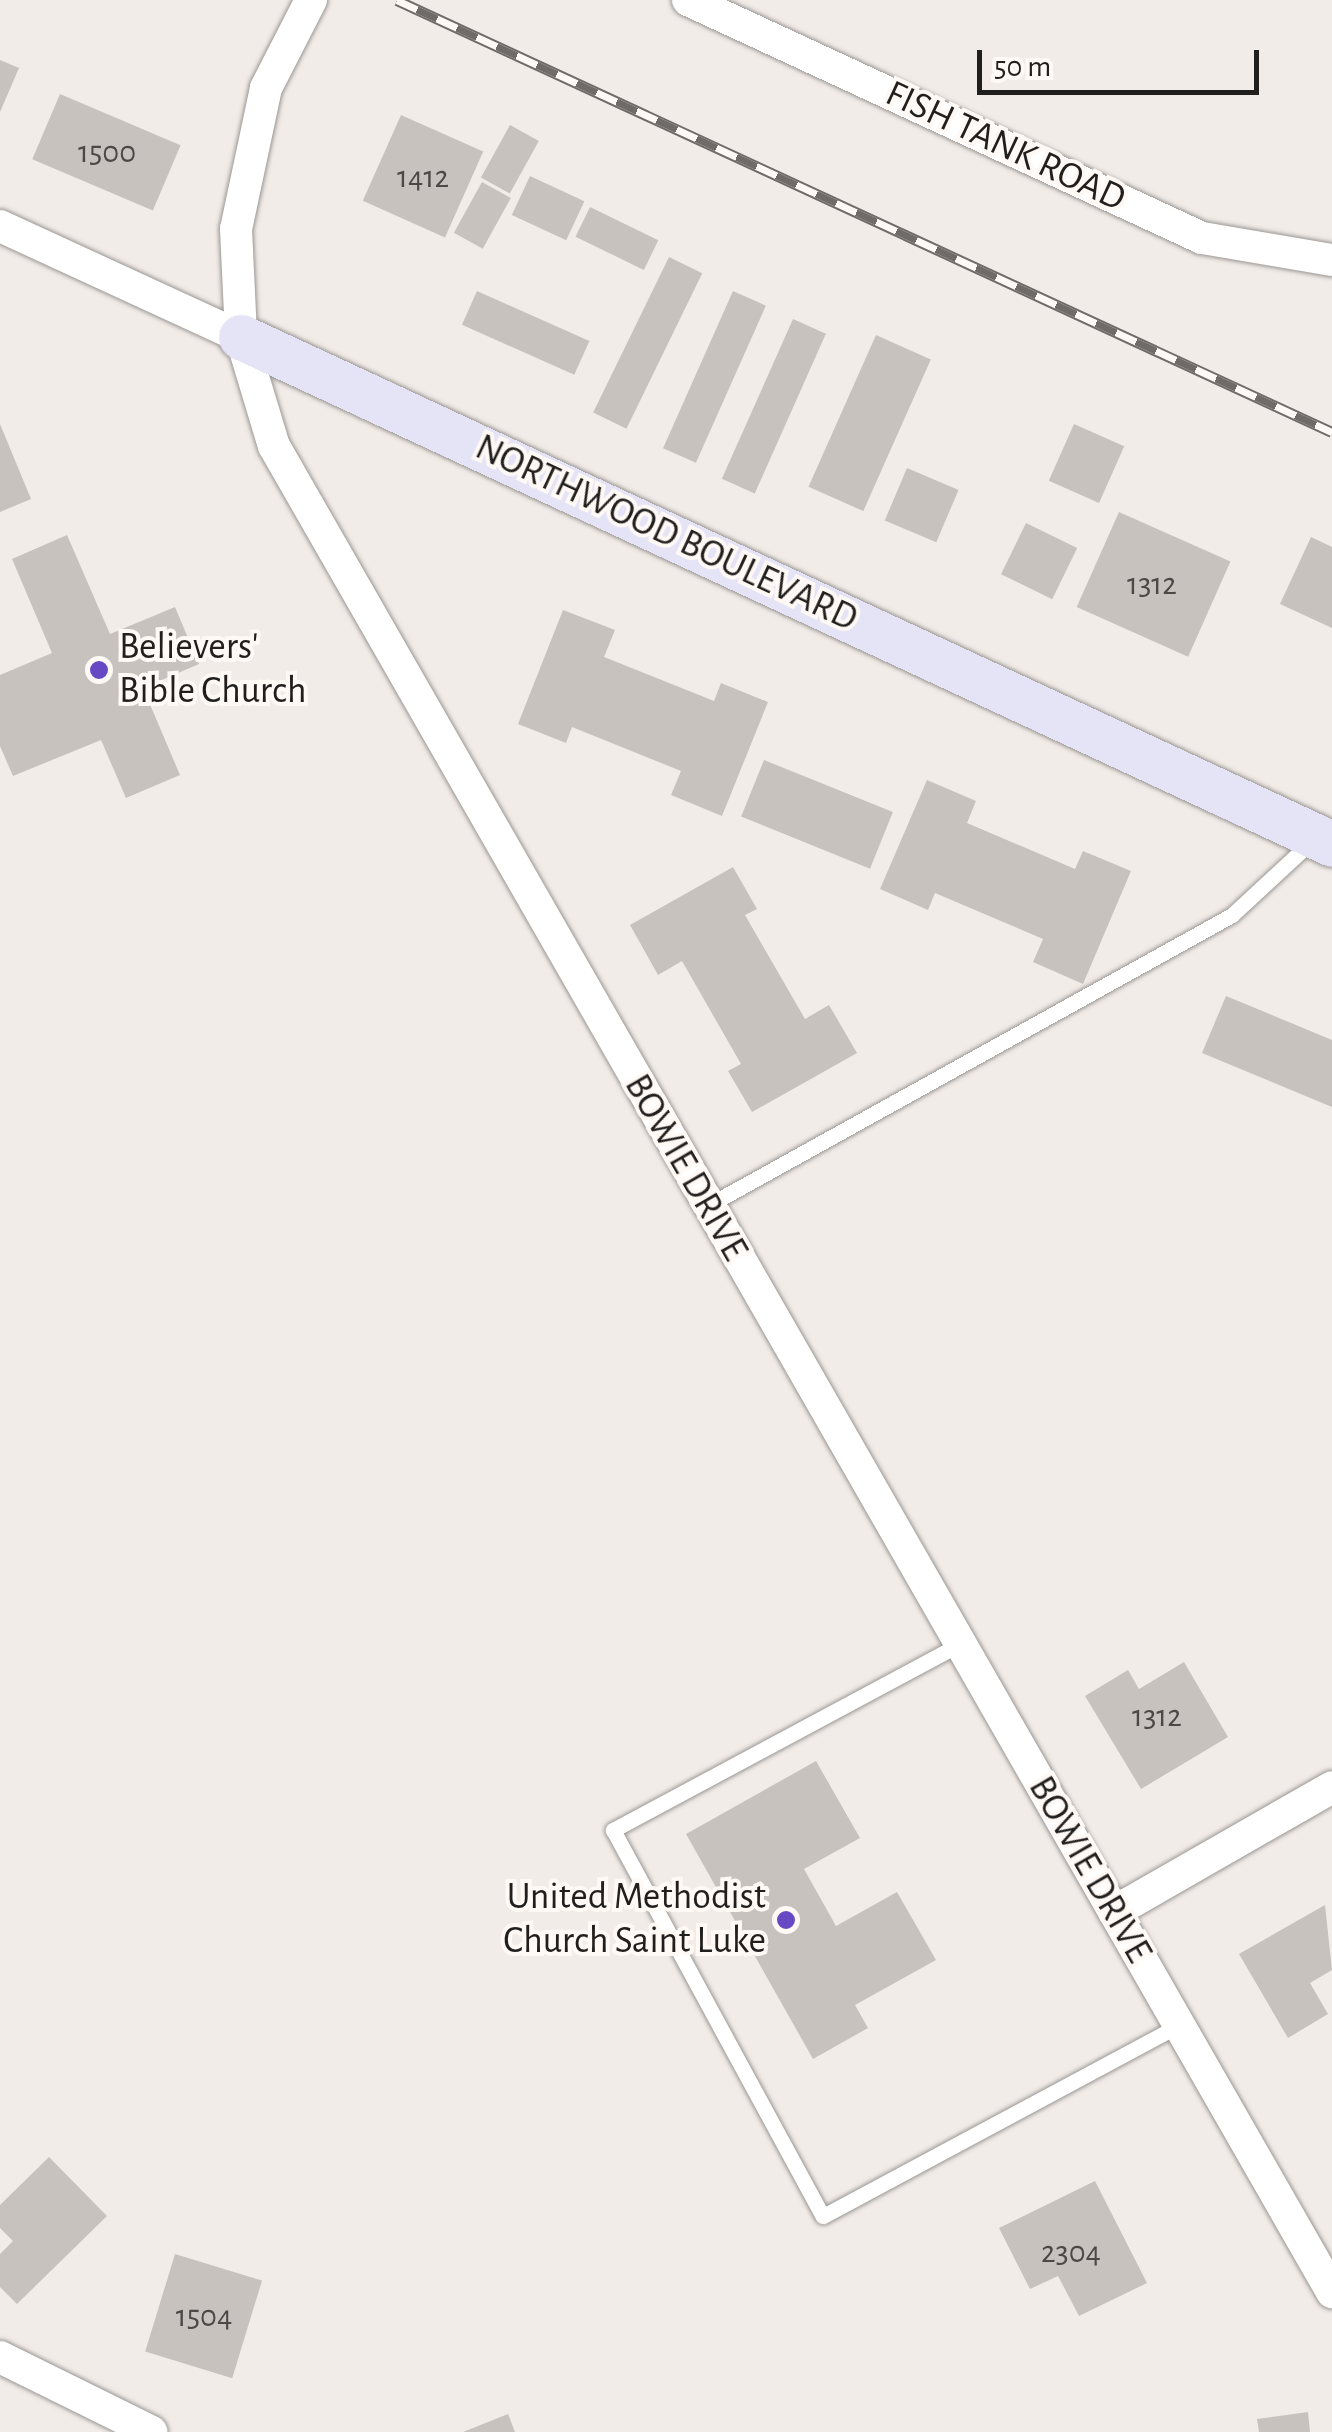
<!DOCTYPE html>
<style>
body{margin:0}
#map{position:relative;width:1332px;height:2432px;overflow:hidden;background:#f1ece8;font-family:"Alegreya Sans",sans-serif}
div>[style]{position:absolute}
[style*='--x']{left:calc(var(--x)*1px);top:calc(var(--y)*1px);width:calc(var(--w)*1px);rotate:calc(var(--a)*1deg)}
.building>*{inset:0;background:#c8c2bf;transform-origin:0 0}
.roads{filter:drop-shadow(0 0 2px #9b9693) drop-shadow(0 0 2px #9b9693)}
.lane>*{height:15px;margin:-7.5px;padding:0 7.5px;transform-origin:7.5px;border-radius:7.5px;background:#fff}
.street>*{height:32px;margin:-16px;padding:0 16px;transform-origin:16px;border-radius:16px;background:#fff}
.secondary>*{height:45px;margin:-22.5px;padding:0 22.5px;transform-origin:22.5px;border-radius:22.5px;background:#e5e3f6}
.rail>*{height:11px;margin-top:-5.5px;transform-origin:0;background:repeating-linear-gradient(90deg,#fff9f5 0 22px,#6f6b69 0 44px);box-sizing:border-box;border-block:2px solid #6f6b69}
.dots>*{width:28px;height:28px;translate:-50% -50%;box-sizing:border-box;border:5px solid #fff9f5;border-radius:50%}
span{translate:-50% -50%;white-space:nowrap;text-align:center;line-height:1.15;-webkit-text-stroke:8px #fff9f5;paint-order:stroke}
.number-label{font-size:32px;color:#4b4846}
.number-label span{-webkit-text-stroke-width:0}
.street-label{font-size:38px;color:#211f1e}
.poi-label{font-size:38px;color:#211f1e}
.left{translate:0 -50%;text-align:left}
.right{translate:-100% -50%;text-align:right}
.scale{position:absolute;left:977px;top:50px;width:282px;height:45px;box-sizing:border-box;border:5px solid #211f1e;border-top:0;padding-left:12px;font-size:30px;line-height:35px;white-space:nowrap;color:#211f1e;-webkit-text-stroke:8px #fff9f5;paint-order:stroke}
</style>
<div id="map">
<div class="building">
<div style="clip-path:polygon(0 60px,19px 68px,0 112px)"></div>
<div style="left:60px;top:94px;width:131px;height:71px;rotate:23deg"></div>
<div style="left:401px;top:115px;width:90px;height:94px;rotate:24deg"></div>
<div style="left:510px;top:125px;width:33px;height:60px;rotate:29deg"></div>
<div style="left:530px;top:176px;width:60px;height:43px;rotate:25deg"></div>
<div style="left:482px;top:182px;width:33px;height:58px;rotate:29deg"></div>
<div style="left:590px;top:207px;width:76px;height:33px;rotate:26deg"></div>
<div style="left:669px;top:257px;width:37px;height:173px;rotate:26deg"></div>
<div style="left:477px;top:291px;width:123px;height:37px;rotate:24deg"></div>
<div style="left:733px;top:291px;width:36px;height:172px;rotate:24deg"></div>
<div style="left:793px;top:319px;width:36px;height:175px;rotate:24deg"></div>
<div style="left:876px;top:335px;width:60px;height:166px;rotate:24deg"></div>
<div style="clip-path:polygon(0 424px,31px 499px,0 512px)"></div>
<div style="left:1074px;top:424px;width:55px;height:62px;rotate:24deg"></div>
<div style="left:907px;top:468px;width:56px;height:57px;rotate:23deg"></div>
<div style="left:1119px;top:512px;width:122px;height:104px;rotate:24deg"></div>
<div style="left:1026px;top:523px;width:57px;height:57px;rotate:26deg"></div>
<div style="clip-path:polygon(67px 535px,110px 634px,175px 607px,199px 664px,143px 688px,180px 775px,126px 798px,101px 740px,13px 776px,0 746px,0 675px,52px 653px,12px 559px)"></div>
<div style="clip-path:polygon(1311px 537px,1332px 547px,1332px 628px,1280px 604px)"></div>
<div style="clip-path:polygon(563px 610px,615px 630px,604px 657px,714px 701px,721px 683px,768px 702px,722px 816px,671px 795px,681px 771px,572px 727px,566px 743px,518px 724px)"></div>
<div style="left:764px;top:760px;width:139px;height:61px;rotate:22deg"></div>
<div style="clip-path:polygon(927px 780px,976px 801px,967px 823px,1075px 869px,1083px 851px,1131px 871px,1083px 984px,1033px 962px,1043px 939px,935px 893px,928px 910px,880px 889px)"></div>
<div style="clip-path:polygon(733px 867px,757px 909px,745px 915px,805px 1019px,829px 1005px,857px 1053px,752px 1112px,728px 1071px,741px 1064px,682px 961px,658px 975px,630px 925px)"></div>
<div style="clip-path:polygon(1226px 996px,1332px 1040px,1332px 1107px,1202px 1053px)"></div>
<div style="clip-path:polygon(1184px 1662px,1228px 1737px,1141px 1789px,1085px 1696px,1128px 1670px,1139px 1689px)"></div>
<div style="clip-path:polygon(816px 1761px,860px 1838px,804px 1869px,836px 1926px,897px 1892px,936px 1960px,855px 2005px,868px 2028px,813px 2059px,686px 1834px)"></div>
<div style="clip-path:polygon(1325px 1905px,1332px 1970px,1310px 1983px,1328px 2014px,1288px 2038px,1239px 1954px)"></div>
<div style="clip-path:polygon(49px 2157px,107px 2216px,17px 2304px,0 2287px,0 2254px,13px 2241px,0 2228px,0 2205px)"></div>
<div style="clip-path:polygon(1095px 2181px,1147px 2283px,1079px 2316px,1058px 2276px,1030px 2289px,999px 2228px)"></div>
<div style="left:175px;top:2254px;width:91px;height:102px;rotate:17deg"></div>
<div style="clip-path:polygon(1308px 2412px,1310px 2432px,1259px 2432px,1257px 2419px)"></div>
<div style="clip-path:polygon(508px 2414px,515px 2432px,463px 2432px)"></div>
</div>
<div class="roads">
<div class="lane">
<div style="--x:707;--y:1206;--w:600;--a:-29"></div>
<div style="--x:1232;--y:915;--w:112;--a:-42.8"></div>
<div style="--x:960;--y:1644;--w:394;--a:151.8"></div>
<div style="--x:613;--y:1830;--w:439;--a:61.5"></div>
<div style="--x:823;--y:2216;--w:402;--a:-28.2"></div>
</div>
<div class="street">
<div style="--x:311;--y:0;--w:99;--a:117.1"></div>
<div style="--x:266;--y:88;--w:144;--a:102"></div>
<div style="--x:236;--y:229;--w:108;--a:87.3"></div>
<div style="--x:241;--y:337;--w:114;--a:73.2"></div>
<div style="--x:274;--y:446;--w:2128;--a:60.18"></div>
<div style="--x:688;--y:0;--w:566;--a:24.85"></div>
<div style="--x:1202;--y:238;--w:132;--a:9.6"></div>
<div style="--x:0;--y:226;--w:265;--a:24.7"></div>
<div style="--x:1114;--y:1912;--w:251;--a:-29.8"></div>
<div style="--x:0;--y:2357;--w:169;--a:26.3"></div>
</div>
<div class="secondary">
<div style="--x:241;--y:337;--w:1203;--a:24.92"></div>
</div>
</div>
<div class="rail">
<div style="--x:397;--y:0;--w:1030;--a:24.8"></div>
</div>
<div class="dots">
<div style="left:99px;top:670px;background:#674ac3"></div>
<div style="left:786px;top:1920px;background:#674ac3"></div>
</div>
<div class="number-label">
<span style="left:107px;top:152px">1500</span>
<span style="left:423px;top:177px">1412</span>
<span style="left:1152px;top:584px">1312</span>
<span style="left:1157px;top:1716px">1312</span>
<span style="left:1071px;top:2252px">2304</span>
<span style="left:204px;top:2316px">1504</span>
</div>
<div class="street-label">
<span style="left:1005px;top:147px;rotate:25deg">FISH TANK ROAD</span>
<span style="left:666px;top:534px;rotate:25deg">NORTHWOOD BOULEVARD</span>
<span style="left:685px;top:1168px;rotate:60deg">BOWIE DRIVE</span>
<span style="left:1089px;top:1870px;rotate:60deg">BOWIE DRIVE</span>
</div>
<div class="poi-label">
<span class="left" style="left:119px;top:670px">Believers'<br>Bible Church</span>
<span class="right" style="left:766px;top:1920px">United Methodist<br>Church Saint Luke</span>
</div>
<div class="scale">50 m</div>
</div>
